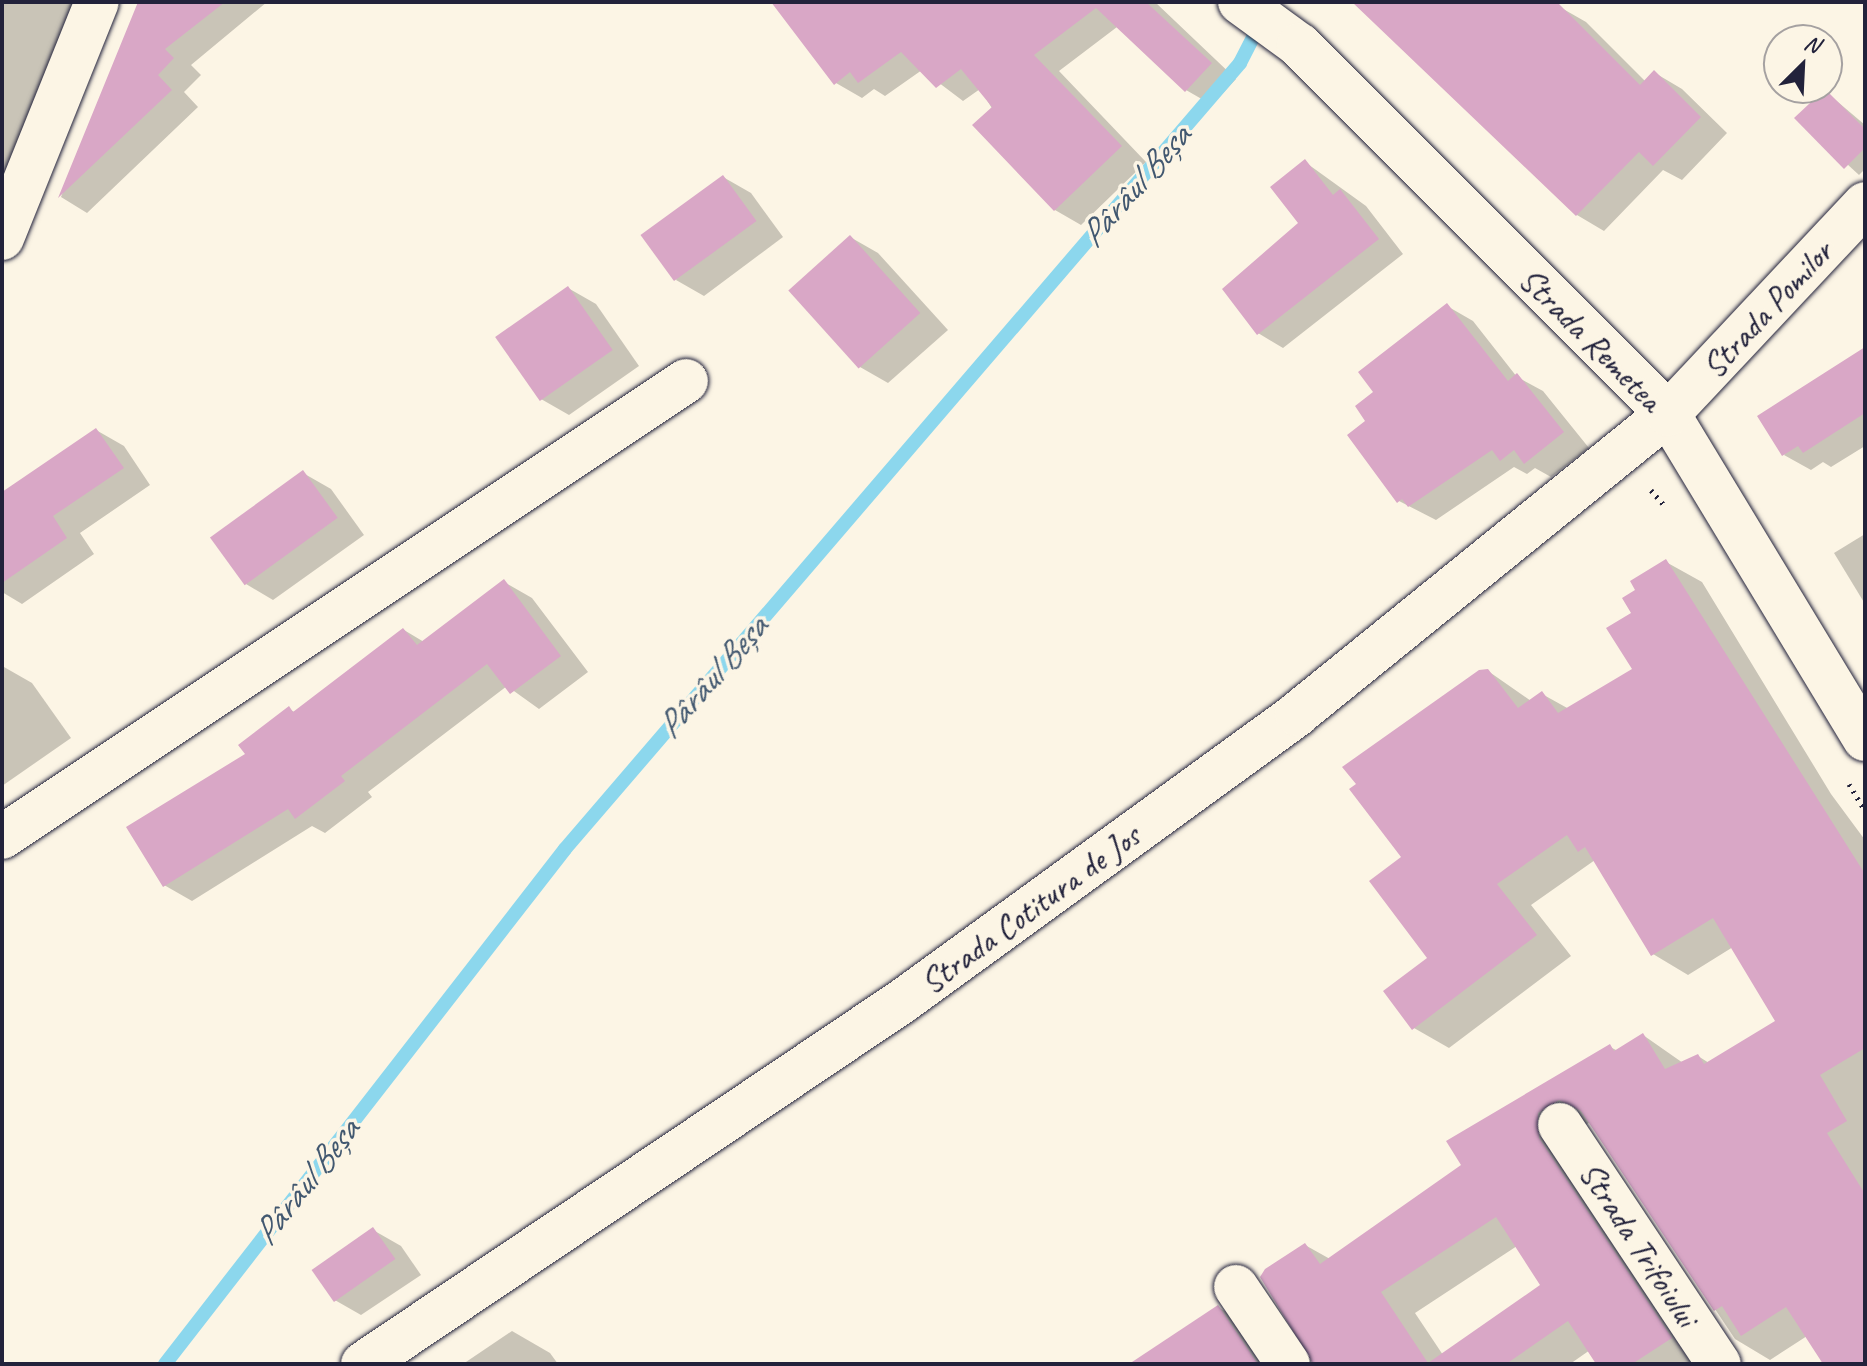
<!DOCTYPE html>
<meta charset="utf-8">
<style>
body{margin:0}
#map{position:relative;width:1867px;height:1366px;overflow:hidden;background:#fcf5e5;font-family:Caveat,sans-serif}
div>[style]{position:absolute}
[style*='--x']{left:calc(var(--x)*1px);top:calc(var(--y)*1px);width:calc(var(--w)*1px);rotate:calc(var(--a)*1deg)}
.shadow>*{inset:0;background:#0003}
.stream>*{height:14px;margin:-7px;padding:0 7px;transform-origin:7px;border-radius:7px;background:#8cd7ed}
.building>*{inset:0;background:#d9a7c6;transform-origin:0 0}
.path>*{height:5px;margin-top:-2.5px;transform-origin:0;background:repeating-linear-gradient(90deg,#22223b 0 2px,transparent 0 8px)}
.roads{filter:drop-shadow(0 0 2px #22223b) drop-shadow(0 0 2px #22223b)}
.minor>*{height:44px;margin:-22px;padding:0 22px;transform-origin:22px;border-radius:22px;background:#fcf5e5}
span{translate:-50% -50%;white-space:nowrap;text-align:center;line-height:1.15;-webkit-text-stroke:7px #fcf5e5;paint-order:stroke}
.street-label{font-size:34px;color:#22223b}
.water-label{font-size:36px;color:#425870;font-style:italic}
.frame{position:absolute;inset:0;border:4px solid #22223b;pointer-events:none}
.north{position:absolute;left:1763px;top:24px;width:80px;height:80px;box-sizing:border-box;background:#fcf5e5;border:2px solid #a5a1a1;border-radius:50%;rotate:24deg;font-size:22px;font-weight:700;line-height:32px;text-align:center;color:#22223b}
.north::after{content:'';display:block;margin:auto;width:28px;height:36px;background:#22223b;clip-path:polygon(50% 0,100% 100%,50% 72%,0 100%)}
</style>
<div id="map">
<div class="shadow">
<div style="clip-path:polygon(2px 2px,88px 2px,2px 218px)"></div>
<div style="clip-path:polygon(139px 2px,267px 2px,191px 65px,201px 75px,184px 92px,198px 107px,87px 213px,61px 197px)"></div>
<div style="clip-path:polygon(791px 2px,1155px 2px,1236px 79px,1212px 105px,1186px 90px,1117px 27px,1059px 71px,1146px 162px,1081px 225px,1055px 210px,980px 89px,963px 101px,922px 70px,885px 96px,874px 89px,862px 98px,836px 83px)"></div>
<div style="clip-path:polygon(1354px 2px,1551px 2px,1586px 22px,1646px 82px,1655px 73px,1682px 89px,1727px 133px,1682px 180px,1663px 170px,1604px 231px,1577px 215px)"></div>
<div style="clip-path:polygon(1825px 91px,1865px 125px,1865px 169px,1859px 175px,1797px 118px)"></div>
<div style="clip-path:polygon(1305px 162px,1366px 206px,1403px 254px,1283px 348px,1258px 333px,1301px 223px)"></div>
<div style="clip-path:polygon(723px 177px,751px 193px,783px 237px,704px 296px,676px 280px)"></div>
<div style="clip-path:polygon(850px 237px,878px 253px,948px 330px,888px 383px,860px 367px)"></div>
<div style="clip-path:polygon(568px 288px,596px 304px,639px 366px,569px 415px,541px 399px)"></div>
<div style="clip-path:polygon(1447px 306px,1473px 321px,1517px 377px,1543px 391px,1589px 448px,1551px 477px,1535px 468px,1527px 474px,1514px 467px,1436px 520px,1399px 501px,1368px 421px,1376px 393px)"></div>
<div style="clip-path:polygon(1865px 349px,1865px 446px,1831px 467px,1823px 462px,1811px 470px,1784px 455px)"></div>
<div style="clip-path:polygon(96px 430px,124px 446px,150px 485px,80px 533px,94px 554px,22px 604px,2px 592px,2px 495px)"></div>
<div style="clip-path:polygon(303px 473px,331px 489px,364px 535px,273px 600px,246px 584px)"></div>
<div style="clip-path:polygon(1865px 534px,1865px 604px,1834px 553px)"></div>
<div style="clip-path:polygon(evenodd,1666px 562px,1702px 582px,1831px 794px,1865px 840px,1865px 1364px,1826px 1364px,1807px 1336px,1770px 1360px,1735px 1339px,1590px 1122px,1572px 1135px,1707px 1364px,1599px 1364px,1590px 1350px,1570px 1364px,1314px 1364px,1305px 1245px,1330px 1259px,1464px 1165px,1610px 1047px,1618px 1051px,1643px 1035px,1683px 1063px,1698px 1056px,1709px 1063px,1778px 1022px,1733px 947px,1688px 975px,1653px 954px,1595px 860px,1531px 905px,1571px 956px,1449px 1048px,1414px 1028px,1430px 958px,1404px 857px,1488px 671px,1531px 701px,1542px 694px,1569px 709px,1634px 670px,1638px 590px,1666px 562px,1517px 1246px,1543px 1286px,1443px 1355px,1415px 1313px,1517px 1246px)"></div>
<div style="clip-path:polygon(504px 582px,532px 598px,588px 672px,539px 709px,507px 686px,368px 792px,372px 797px,325px 833px,312px 826px,192px 901px,164px 885px,289px 709px,296px 713px,404px 630px,424px 642px)"></div>
<div style="clip-path:polygon(4px 667px,32px 683px,71px 738px,2px 786px)"></div>
<div style="clip-path:polygon(373px 1230px,401px 1246px,421px 1275px,361px 1315px,333px 1299px)"></div>
<div style="clip-path:polygon(1218px 1307px,1253px 1328px,1278px 1364px,1176px 1364px)"></div>
<div style="clip-path:polygon(512px 1331px,550px 1353px,558px 1364px,463px 1364px)"></div>
</div>
<div class="stream">
<div style="--x:165;--y:1364;--w:652;--a:-52.16"></div>
<div style="--x:565;--y:849;--w:1036;--a:-49.34"></div>
<div style="--x:1240;--y:63;--w:44;--a:-62.9"></div>
</div>
<div class="building">
<div style="clip-path:polygon(138px 2px,225px 2px,165px 49px,174px 58px,158px 75px,172px 90px,58px 198px)"></div>
<div style="clip-path:polygon(771px 2px,1146px 2px,1212px 63px,1185px 92px,1096px 8px,1034px 55px,1122px 146px,1054px 211px,972px 125px,992px 107px,961px 69px,936px 88px,901px 52px,858px 83px,850px 72px,834px 85px)"></div>
<div style="clip-path:polygon(1352px 2px,1557px 2px,1640px 85px,1654px 70px,1701px 117px,1653px 166px,1639px 152px,1576px 216px)"></div>
<div style="clip-path:polygon(1825px 89px,1865px 129px,1865px 148px,1844px 169px,1794px 118px)"></div>
<div style="clip-path:polygon(1305px 159px,1333px 195px,1340px 189px,1379px 239px,1257px 335px,1222px 289px,1298px 223px,1270px 187px)"></div>
<div style="left:723px;top:175px;width:57px;height:102px;rotate:54deg"></div>
<div style="left:850px;top:235px;width:105px;height:83px;rotate:48deg"></div>
<div style="left:568px;top:286px;width:78px;height:89px;rotate:55deg"></div>
<div style="clip-path:polygon(1447px 303px,1508px 381px,1517px 373px,1564px 432px,1524px 464px,1514px 450px,1500px 461px,1492px 450px,1408px 507px,1402px 499px,1397px 503px,1347px 435px,1365px 421px,1355px 406px,1373px 392px,1358px 372px)"></div>
<div style="clip-path:polygon(1865px 347px,1865px 413px,1803px 453px,1798px 446px,1782px 456px,1757px 416px)"></div>
<div style="clip-path:polygon(96px 428px,124px 468px,53px 516px,67px 538px,2px 583px,2px 492px)"></div>
<div style="left:303px;top:470px;width:59px;height:115px;rotate:54deg"></div>
<div style="clip-path:polygon(evenodd,1666px 559px,1865px 874px,1865px 1048px,1820px 1075px,1847px 1121px,1827px 1133px,1865px 1194px,1865px 1364px,1823px 1364px,1786px 1307px,1741px 1336px,1722px 1306px,1714px 1311px,1581px 1111px,1559px 1100px,1538px 1113px,1539px 1138px,1672px 1338px,1632px 1364px,1596px 1364px,1568px 1321px,1506px 1364px,1313px 1364px,1260px 1277px,1265px 1269px,1305px 1243px,1320px 1264px,1461px 1165px,1446px 1141px,1610px 1044px,1614px 1051px,1643px 1033px,1665px 1069px,1698px 1054px,1704px 1064px,1775px 1021px,1713px 918px,1651px 956px,1585px 847px,1578px 852px,1567px 835px,1497px 884px,1537px 935px,1412px 1030px,1383px 991px,1427px 958px,1369px 881px,1401px 857px,1349px 789px,1356px 784px,1342px 767px,1479px 670px,1488px 669px,1518px 708px,1542px 691px,1558px 713px,1632px 669px,1606px 628px,1631px 613px,1622px 598px,1635px 590px,1630px 581px,1666px 559px,1496px 1217px,1540px 1285px,1428px 1363px,1381px 1292px,1496px 1217px)"></div>
<div style="clip-path:polygon(504px 579px,561px 656px,510px 694px,487px 664px,341px 776px,345px 781px,295px 819px,288px 809px,163px 887px,126px 827px,245px 754px,238px 745px,289px 706px,293px 712px,403px 628px,417px 645px)"></div>
<div style="left:373px;top:1227px;width:39px;height:75px;rotate:55deg"></div>
<div style="clip-path:polygon(1218px 1305px,1258px 1364px,1129px 1364px)"></div>
</div>
<div class="path">
<div style="--x:1651;--y:490;--w:21;--a:49"></div>
<div style="--x:1849;--y:784;--w:31;--a:59"></div>
</div>
<div class="roads">
<div class="minor">
<div style="--x:1240;--y:2;--w:73;--a:36.1"></div>
<div style="--x:1299;--y:45;--w:522;--a:45"></div>
<div style="--x:1668;--y:414;--w:380;--a:58.8"></div>
<div style="--x:2;--y:238;--w:254;--a:-68.1"></div>
<div style="--x:2;--y:837;--w:822;--a:-33.69"></div>
<div style="--x:1560;--y:1125;--w:287;--a:56.4"></div>
<div style="--x:1236;--y:1287;--w:93;--a:56"></div>
<div style="--x:363;--y:1364;--w:652;--a:-33.93"></div>
<div style="--x:904;--y:1000;--w:486;--a:-36"></div>
<div style="--x:1297;--y:714;--w:477;--a:-39"></div>
<div style="--x:1668;--y:414;--w:288;--a:-46.8"></div>
</div>
</div>
<div class="street-label">
<span style="left:1767px;top:309px;rotate:-47deg">Strada Pomilor</span>
<span style="left:1591px;top:339px;rotate:45deg">Strada Remetea</span>
<span style="left:1030px;top:909px;rotate:-36deg">Strada Cotitura de Jos</span>
<span style="left:1639px;top:1244px;rotate:57deg">Strada Trifoiului</span>
</div>
<div class="water-label">
<span style="left:1135px;top:186px;rotate:-49deg">Pârâul Beșa</span>
<span style="left:712px;top:677px;rotate:-49deg">Pârâul Beșa</span>
<span style="left:306px;top:1182px;rotate:-52deg">Pârâul Beșa</span>
</div>
<div class="frame"></div>
<div class="north">N</div>
</div>
